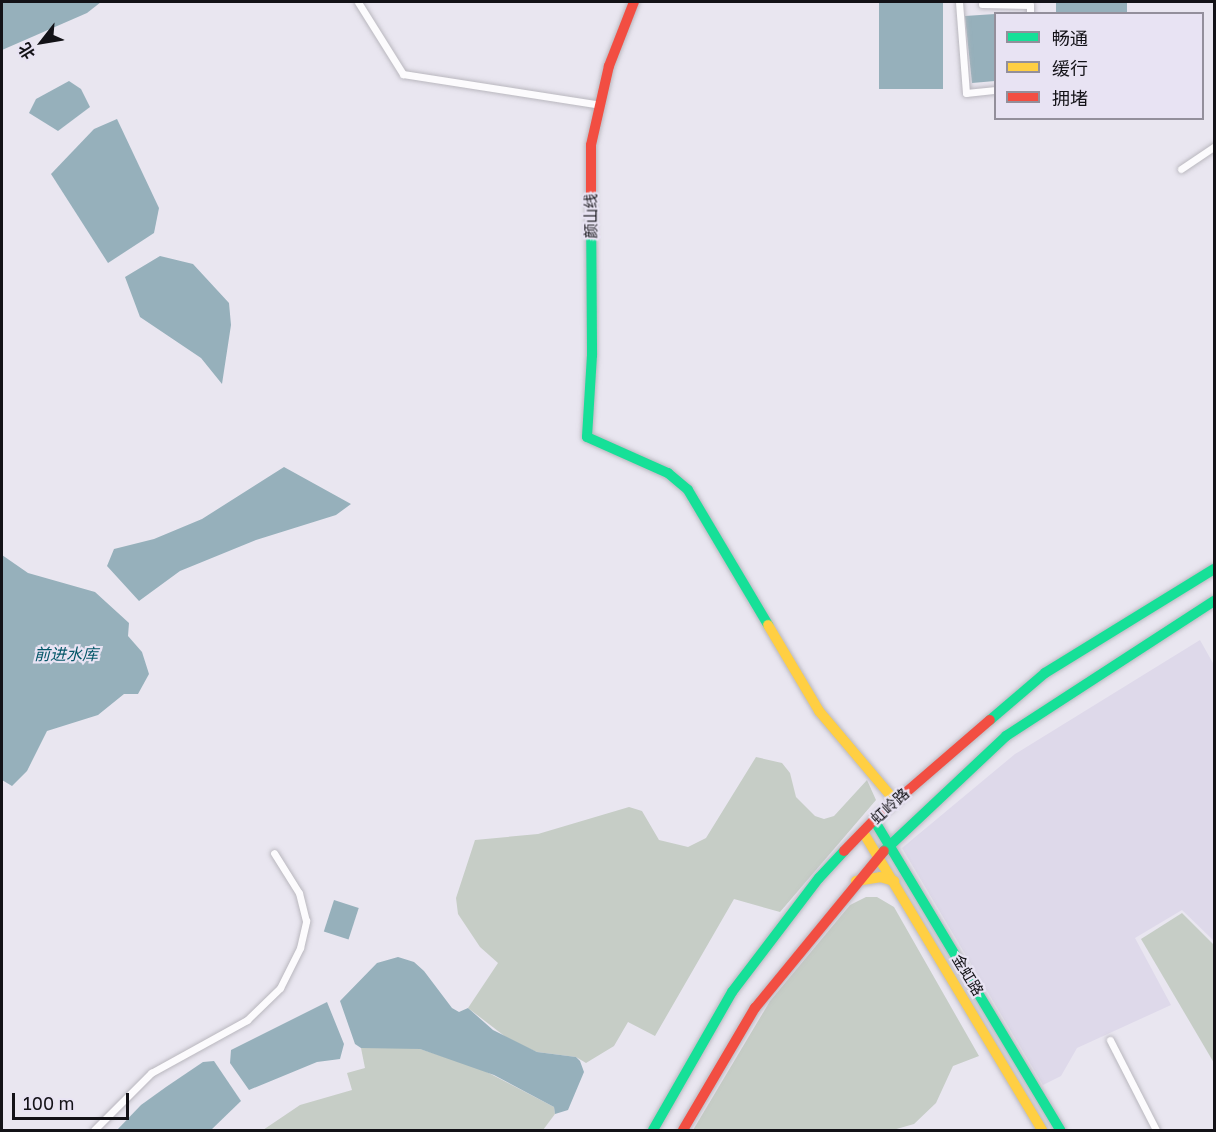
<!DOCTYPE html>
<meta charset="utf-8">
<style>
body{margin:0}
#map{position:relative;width:1216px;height:1132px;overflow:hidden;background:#e9e6f0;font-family:"Golos Text","Noto Sans SC",sans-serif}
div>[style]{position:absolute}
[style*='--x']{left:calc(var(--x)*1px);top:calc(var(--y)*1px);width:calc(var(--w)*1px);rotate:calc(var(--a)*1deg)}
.built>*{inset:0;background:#ded9ea}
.green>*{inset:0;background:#c6cdc6}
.water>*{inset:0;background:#96b0bb;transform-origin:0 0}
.roads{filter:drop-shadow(0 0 2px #b9b7be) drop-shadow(0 0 2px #b9b7be)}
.street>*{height:7px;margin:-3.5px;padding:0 3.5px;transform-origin:3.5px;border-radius:3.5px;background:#fcfbfd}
.fast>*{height:10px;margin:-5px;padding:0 5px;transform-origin:5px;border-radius:5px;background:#16e098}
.slow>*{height:10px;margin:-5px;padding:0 5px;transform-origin:5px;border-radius:5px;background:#ffcf43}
.jam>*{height:10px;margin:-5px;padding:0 5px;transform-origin:5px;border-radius:5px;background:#f24e42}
span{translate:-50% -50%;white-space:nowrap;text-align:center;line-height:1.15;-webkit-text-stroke:4.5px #e8e3f3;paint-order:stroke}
.street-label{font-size:15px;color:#131217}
.water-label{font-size:16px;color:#035567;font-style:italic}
.frame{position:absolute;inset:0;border:3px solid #131217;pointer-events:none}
.legend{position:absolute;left:994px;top:12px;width:210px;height:108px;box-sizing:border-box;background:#e8e3f3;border:2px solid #938f9b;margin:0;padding:8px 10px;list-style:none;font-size:18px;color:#131217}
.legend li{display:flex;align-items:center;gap:12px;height:30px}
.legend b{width:30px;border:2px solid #938f9b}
.north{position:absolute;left:12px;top:12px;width:60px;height:60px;-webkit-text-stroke:4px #e8e3f3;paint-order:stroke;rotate:239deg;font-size:16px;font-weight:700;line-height:24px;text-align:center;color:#131217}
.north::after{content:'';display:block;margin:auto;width:21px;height:27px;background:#131217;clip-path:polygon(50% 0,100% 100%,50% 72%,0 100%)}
.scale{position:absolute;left:12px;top:1093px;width:117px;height:27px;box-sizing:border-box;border:3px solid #131217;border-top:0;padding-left:8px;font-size:18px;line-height:21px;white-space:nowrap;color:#131217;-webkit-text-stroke:4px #e8e3f3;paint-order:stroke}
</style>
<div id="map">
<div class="built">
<div style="clip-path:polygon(1200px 640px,1214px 665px,1214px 941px,1182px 910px,1135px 938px,1171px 1005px,1077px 1048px,1061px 1076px,1043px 1085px,902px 848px,1015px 754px)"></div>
</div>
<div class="green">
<div style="clip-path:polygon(756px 757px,782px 763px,790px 773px,796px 797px,815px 816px,824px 819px,834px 816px,867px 780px,876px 800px,780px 912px,734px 899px,655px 1036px,628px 1022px,614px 1046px,586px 1063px,576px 1057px,537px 1052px,511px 1041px,468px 1008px,498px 963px,480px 947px,458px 914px,456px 898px,475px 840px,538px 834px,629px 807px,642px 811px,659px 840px,688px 847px,706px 838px)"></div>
<div style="clip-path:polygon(866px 897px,877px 897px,894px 907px,979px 1056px,953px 1066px,936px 1103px,914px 1124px,893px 1130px,693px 1130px,770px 1001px,850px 905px)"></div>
<div style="clip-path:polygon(1182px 913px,1214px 945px,1214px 1063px,1141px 939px)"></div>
<div style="clip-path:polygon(389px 1045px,420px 1049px,479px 1068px,554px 1107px,555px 1114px,543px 1130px,263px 1130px,300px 1105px,352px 1090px,347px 1073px,365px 1068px,361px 1048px)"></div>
</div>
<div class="water">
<div style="clip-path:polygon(2px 2px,101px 2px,87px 13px,2px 50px)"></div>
<div style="left:879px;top:2px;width:64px;height:87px"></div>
<div style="left:1056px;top:2px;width:71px;height:11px"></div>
<div style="clip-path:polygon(995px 14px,995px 81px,972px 83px,965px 16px)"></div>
<div style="clip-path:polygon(69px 81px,81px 89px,90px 107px,58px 131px,29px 113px,36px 99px)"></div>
<div style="clip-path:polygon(117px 119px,159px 208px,154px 233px,108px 263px,51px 174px,94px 129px)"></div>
<div style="clip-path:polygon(160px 256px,193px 264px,229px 303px,231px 325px,222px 384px,201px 358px,140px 317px,125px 277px)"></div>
<div style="clip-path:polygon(284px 467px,351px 504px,336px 515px,256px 540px,180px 571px,139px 601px,107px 566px,114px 549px,154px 539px,202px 519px)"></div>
<div style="clip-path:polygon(2px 555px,28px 573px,95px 592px,129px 623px,128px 636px,142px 652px,149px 674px,138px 694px,124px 694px,98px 715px,47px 731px,27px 771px,12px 786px,2px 780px)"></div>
<div style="left:334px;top:900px;width:26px;height:33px;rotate:18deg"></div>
<div style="clip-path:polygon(398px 957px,414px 962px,424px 971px,452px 1008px,459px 1012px,468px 1008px,493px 1030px,537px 1052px,576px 1057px,580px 1061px,584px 1072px,568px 1110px,555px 1114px,554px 1107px,494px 1075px,420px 1049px,361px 1048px,355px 1044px,340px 1001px,377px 963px)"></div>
<div style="clip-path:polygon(327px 1002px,344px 1044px,340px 1059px,317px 1062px,249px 1090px,230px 1063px,231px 1050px)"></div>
<div style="clip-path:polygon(214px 1061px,241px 1101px,211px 1130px,117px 1130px,141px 1105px,166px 1087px,203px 1062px)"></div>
</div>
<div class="roads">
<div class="street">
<div style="--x:358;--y:2;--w:85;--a:58"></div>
<div style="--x:403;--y:74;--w:199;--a:8.9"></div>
<div style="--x:959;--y:2;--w:91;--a:85.6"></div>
<div style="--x:966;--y:93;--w:30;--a:-6"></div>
<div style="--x:982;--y:4;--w:48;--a:1.2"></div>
<div style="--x:1030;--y:5;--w:9;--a:90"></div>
<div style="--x:1181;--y:169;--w:40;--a:-34"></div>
<div style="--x:1110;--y:1040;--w:101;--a:62.9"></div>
<div style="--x:94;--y:1130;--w:81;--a:-45"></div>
<div style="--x:151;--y:1073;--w:110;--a:-28.9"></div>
<div style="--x:247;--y:1020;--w:46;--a:-44.1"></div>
<div style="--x:280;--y:988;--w:45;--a:-63.4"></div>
<div style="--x:300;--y:948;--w:28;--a:-77"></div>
<div style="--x:306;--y:921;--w:29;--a:-104"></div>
<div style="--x:299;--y:893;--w:47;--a:-122"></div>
</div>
<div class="fast">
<div style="--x:591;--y:203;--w:152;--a:89.6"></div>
<div style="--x:592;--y:355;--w:82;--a:93.5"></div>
<div style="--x:587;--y:437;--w:89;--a:24"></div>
<div style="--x:668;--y:473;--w:26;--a:40"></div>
<div style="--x:688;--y:490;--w:157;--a:59.3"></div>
<div style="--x:990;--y:720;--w:72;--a:-40.5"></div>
<div style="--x:1045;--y:673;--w:198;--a:-31.6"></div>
<div style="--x:874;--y:820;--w:362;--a:59"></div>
<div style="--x:884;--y:851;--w:168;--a:-43.3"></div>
<div style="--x:1006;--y:736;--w:248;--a:-33"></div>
<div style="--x:653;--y:1130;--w:159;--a:-60.2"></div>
<div style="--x:732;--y:992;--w:143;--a:-52.7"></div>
<div style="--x:819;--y:878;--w:37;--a:-47"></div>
</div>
<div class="slow">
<div style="--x:768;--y:625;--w:100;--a:59.3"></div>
<div style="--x:819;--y:711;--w:118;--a:49.8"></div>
<div style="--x:863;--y:832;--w:348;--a:59"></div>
<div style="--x:856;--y:881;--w:24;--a:-9"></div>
<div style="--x:880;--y:877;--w:15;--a:16"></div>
</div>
<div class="jam">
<div style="--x:591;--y:203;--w:58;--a:-90"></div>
<div style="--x:591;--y:145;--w:81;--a:-77.2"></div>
<div style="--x:609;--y:66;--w:69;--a:-68.7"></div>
<div style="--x:844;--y:851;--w:43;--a:-45.9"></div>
<div style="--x:874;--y:820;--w:153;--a:-40.8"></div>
<div style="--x:683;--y:1130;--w:142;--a:-59.5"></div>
<div style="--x:755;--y:1008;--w:203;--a:-50.6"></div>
</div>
</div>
<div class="street-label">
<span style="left:591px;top:216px;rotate:-90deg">颜山线</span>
<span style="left:890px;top:806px;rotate:-42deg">虹岭路</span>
<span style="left:968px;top:975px;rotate:59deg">金虹路</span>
</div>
<div class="water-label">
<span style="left:66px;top:654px">前进水库</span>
</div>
<div class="frame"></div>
<ul class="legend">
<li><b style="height:8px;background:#16e098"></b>畅通</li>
<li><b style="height:8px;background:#ffcf43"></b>缓行</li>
<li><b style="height:8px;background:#f24e42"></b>拥堵</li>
</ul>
<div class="north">北</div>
<div class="scale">100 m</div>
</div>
